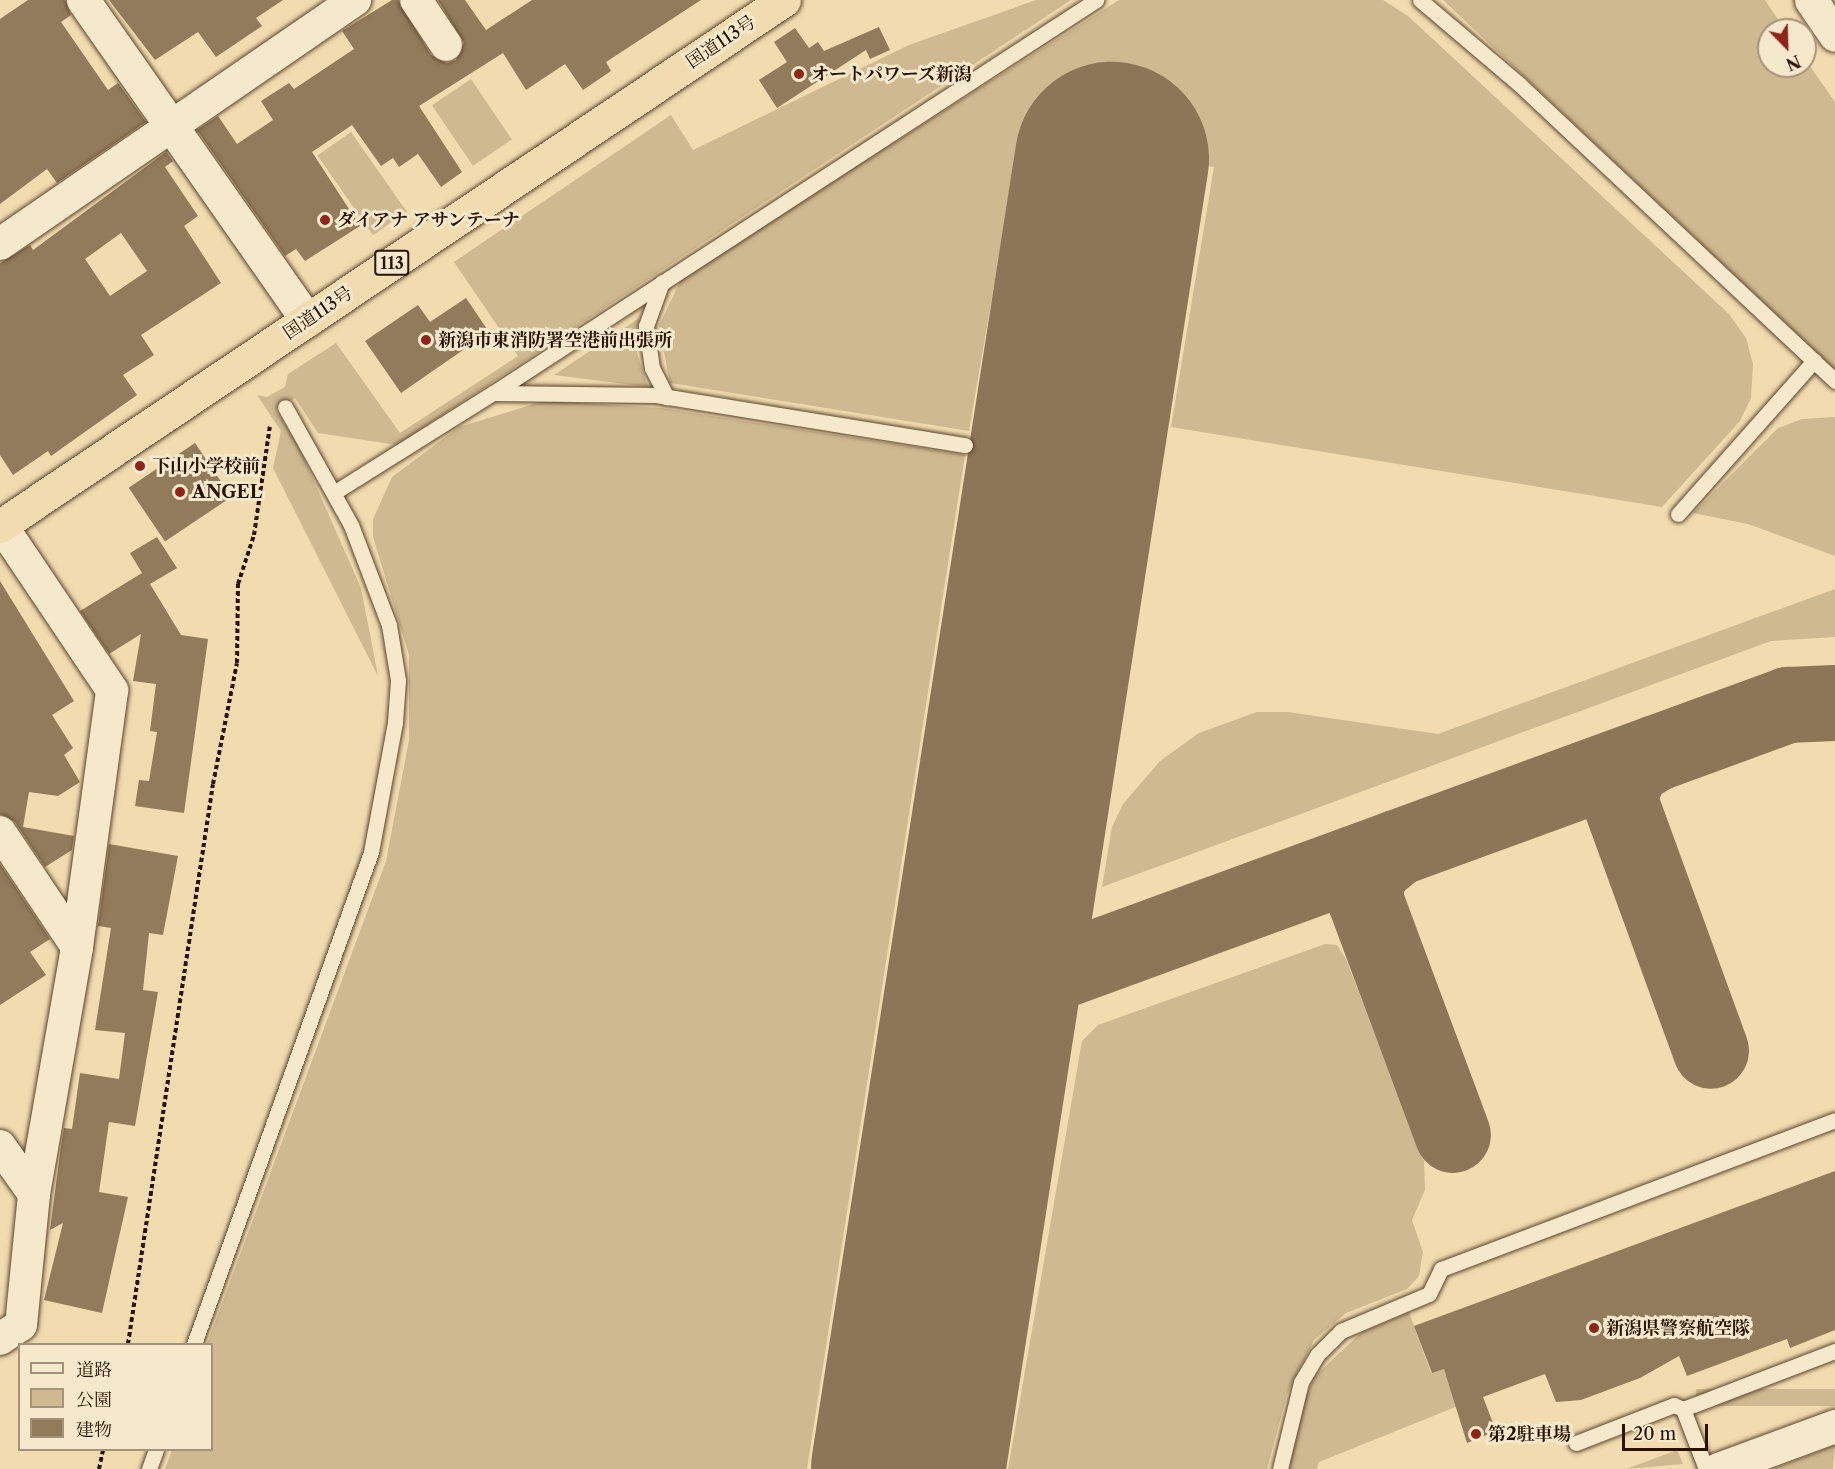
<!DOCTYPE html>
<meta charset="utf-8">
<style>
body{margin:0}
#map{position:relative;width:1835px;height:1469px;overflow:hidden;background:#f1dbaf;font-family:"Libre Caslon Text","Noto Serif JP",serif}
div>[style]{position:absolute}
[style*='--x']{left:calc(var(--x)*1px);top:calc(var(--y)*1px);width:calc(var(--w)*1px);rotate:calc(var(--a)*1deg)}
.green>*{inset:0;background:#cfb991;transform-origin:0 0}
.taxiway>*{height:76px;margin:-38px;padding:0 38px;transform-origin:38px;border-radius:38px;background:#8d7658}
.runway>*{height:194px;margin:-97px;padding:0 97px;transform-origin:97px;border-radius:97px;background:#8d7658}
.building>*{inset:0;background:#917b5b;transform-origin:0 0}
.path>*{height:4px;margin-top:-2px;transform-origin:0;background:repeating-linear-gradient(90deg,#291200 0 4.5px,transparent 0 7.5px)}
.roads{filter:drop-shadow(0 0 2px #5b442c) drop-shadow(0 0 2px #5b442c)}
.service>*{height:15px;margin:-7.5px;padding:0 7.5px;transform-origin:7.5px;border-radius:7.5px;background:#f6e8cb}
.minor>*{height:32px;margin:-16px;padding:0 16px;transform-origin:16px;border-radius:16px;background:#f6e8cb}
.tertiary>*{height:33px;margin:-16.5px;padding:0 16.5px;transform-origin:16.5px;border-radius:16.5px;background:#f6e8cb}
.trunk>*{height:33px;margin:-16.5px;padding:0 16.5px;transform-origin:16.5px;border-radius:16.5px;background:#f1dbaf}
.dots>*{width:16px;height:16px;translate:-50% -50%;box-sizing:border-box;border:3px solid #f6e8cb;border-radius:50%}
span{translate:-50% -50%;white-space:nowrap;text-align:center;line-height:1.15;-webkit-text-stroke:6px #f6e8cb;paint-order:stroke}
.shield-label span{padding:2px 4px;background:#f6e8cb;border:2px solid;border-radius:4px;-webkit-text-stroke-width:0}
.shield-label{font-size:16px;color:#291200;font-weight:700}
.street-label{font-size:18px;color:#291200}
.poi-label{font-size:18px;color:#291200;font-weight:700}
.left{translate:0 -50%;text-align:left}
.legend{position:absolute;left:18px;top:1343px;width:195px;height:108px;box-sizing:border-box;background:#f6e8cb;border:2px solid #a4927a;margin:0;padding:8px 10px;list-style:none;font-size:18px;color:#291200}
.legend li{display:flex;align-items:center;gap:12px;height:30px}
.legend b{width:30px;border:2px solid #a4927a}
.north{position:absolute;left:1757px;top:18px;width:60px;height:60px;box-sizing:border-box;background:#f6e8cb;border:2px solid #a4927a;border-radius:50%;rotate:157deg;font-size:16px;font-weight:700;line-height:24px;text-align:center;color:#291200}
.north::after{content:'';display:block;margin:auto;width:21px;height:27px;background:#8f2418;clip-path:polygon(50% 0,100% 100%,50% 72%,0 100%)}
.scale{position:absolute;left:1622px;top:1424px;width:86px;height:27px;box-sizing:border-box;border:3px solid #291200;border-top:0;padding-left:8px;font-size:18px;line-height:21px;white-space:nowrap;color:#291200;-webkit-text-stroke:4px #f6e8cb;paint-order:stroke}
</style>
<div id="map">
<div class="green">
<div style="clip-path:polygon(1036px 0,1071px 0,397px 445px,318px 433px,295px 398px,276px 410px,298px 445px,361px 588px,378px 676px,273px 468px,281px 431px,257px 395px,267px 397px,285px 387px,288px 374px,336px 343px,400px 433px,518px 356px,454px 262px,671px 115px,693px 150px,909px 45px)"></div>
<div style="clip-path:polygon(1119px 0,1383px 0,1408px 16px,1729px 314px,1746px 338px,1753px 364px,1751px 398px,1740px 421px,1662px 507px,1171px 427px,1214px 167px,1019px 140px,969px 431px,670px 383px,659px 326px,682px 277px)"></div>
<div style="clip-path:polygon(1443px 0,1765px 0,1785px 30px,1769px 30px,1769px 66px,1805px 66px,1805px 59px,1835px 102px,1835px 370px)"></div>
<div style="left:471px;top:79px;width:73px;height:47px;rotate:56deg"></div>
<div style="left:351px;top:132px;width:97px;height:41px;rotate:55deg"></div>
<div style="clip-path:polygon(639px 318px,637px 353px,648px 387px,554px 375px)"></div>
<div style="clip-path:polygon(544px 401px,661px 408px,965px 455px,807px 1469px,165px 1469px,172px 1450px,212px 1450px,212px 1344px,207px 1344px,386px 861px,409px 740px,409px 655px,373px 537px,373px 519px,392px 477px,459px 427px)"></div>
<div style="clip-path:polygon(1835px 417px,1835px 556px,1748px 524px,1693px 513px,1778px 428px,1802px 419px)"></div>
<div style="clip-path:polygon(1835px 589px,1835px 637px,1771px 641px,1102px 887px,1112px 827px,1123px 804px,1160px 761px,1199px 733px,1257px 712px,1288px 712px,1438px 734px)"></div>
<div style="clip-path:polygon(1325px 944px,1337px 945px,1346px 959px,1424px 1161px,1425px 1190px,1412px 1220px,1423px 1252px,1419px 1276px,1407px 1289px,1346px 1313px,1314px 1340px,1287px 1394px,1267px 1469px,1008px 1469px,1082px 1041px,1098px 1025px)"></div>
<div style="clip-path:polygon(1409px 1312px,1431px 1373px,1444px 1369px,1458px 1406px,1319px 1462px,1317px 1469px,1287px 1469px,1303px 1401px,1315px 1376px,1361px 1333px)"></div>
<div style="left:1835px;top:1389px;width:17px;height:139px;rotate:90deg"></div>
<div style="clip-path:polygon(1835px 1445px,1833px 1469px,1773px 1469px)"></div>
<div style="clip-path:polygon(1677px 1450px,1683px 1464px,1626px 1469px)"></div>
</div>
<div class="taxiway">
<div style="--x:1656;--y:753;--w:29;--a:149"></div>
<div style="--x:1631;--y:768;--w:32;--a:112"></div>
<div style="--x:1619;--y:798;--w:269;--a:70"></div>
<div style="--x:1397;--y:848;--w:33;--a:141"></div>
<div style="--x:1371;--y:869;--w:28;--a:105"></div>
<div style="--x:1364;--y:896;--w:255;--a:69.6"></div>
<div style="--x:963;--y:1101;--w:92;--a:-72.3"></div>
<div style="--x:991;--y:1013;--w:42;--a:-42.1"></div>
<div style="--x:1022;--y:985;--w:816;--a:-20.08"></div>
<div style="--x:1788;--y:705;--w:47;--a:-2.4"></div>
</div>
<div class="runway">
<div style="--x:908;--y:1469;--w:1326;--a:-81.15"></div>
</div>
<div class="building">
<div style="clip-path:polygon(28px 0,65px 0,71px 15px,61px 22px,108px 90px,118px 83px,146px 122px,57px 183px,47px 169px,0 204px,0 19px)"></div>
<div style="clip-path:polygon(109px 0,283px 0,256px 18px,262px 26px,216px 57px,198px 32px,155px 60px)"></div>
<div style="clip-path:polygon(392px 0,398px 0,431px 55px,447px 63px,456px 60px,464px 43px,438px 0,465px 0,486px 30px,532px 0,701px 0,606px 62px,611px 71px,583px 90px,565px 64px,526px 90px,503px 53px,419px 106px,462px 172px,441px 187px,418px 154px,399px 167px,393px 158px,381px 166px,352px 125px,312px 152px,360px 226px,305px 261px,296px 249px,285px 256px,197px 130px,218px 116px,237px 144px,273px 120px,261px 101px,289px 83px,294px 89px,354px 49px,342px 31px)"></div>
<div style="clip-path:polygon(879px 27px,890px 50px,870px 59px,866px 50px,777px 108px,759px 80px,787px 62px,774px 42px,795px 28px,809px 48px,818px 42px,824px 51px)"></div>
<div style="clip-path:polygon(evenodd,166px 152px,173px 161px,165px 167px,198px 216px,184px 226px,221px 283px,141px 335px,154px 355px,123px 375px,137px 395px,51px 456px,48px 451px,13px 475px,0 455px,0 263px,30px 245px,33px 250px,166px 152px,121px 233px,147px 271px,110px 296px,85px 259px,121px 233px)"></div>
<div style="clip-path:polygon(466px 298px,489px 332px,401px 393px,365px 341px,418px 305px,430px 322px)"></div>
<div style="left:195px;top:443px;width:65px;height:80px;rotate:56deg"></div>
<div style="clip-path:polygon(157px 537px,177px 568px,150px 584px,181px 635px,208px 639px,184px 813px,135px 806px,139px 780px,149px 781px,157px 732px,150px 731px,156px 684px,133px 681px,141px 634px,109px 654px,80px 611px,142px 573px,130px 553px)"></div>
<div style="clip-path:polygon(0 581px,74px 701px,52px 715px,73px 748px,64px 755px,80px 782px,58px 796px,29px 792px,23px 827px,74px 836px,72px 850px,45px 867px,15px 822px,0 814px)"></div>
<div style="clip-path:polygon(109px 844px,178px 856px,163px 935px,149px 933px,143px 990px,158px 992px,135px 1126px,109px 1122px,99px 1192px,128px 1197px,102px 1313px,44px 1300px,63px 1223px,50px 1230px,61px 1146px,64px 1128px,72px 1129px,80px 1073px,119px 1079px,125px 1033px,95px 1030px,111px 928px,98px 926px)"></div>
<div style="clip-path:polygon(0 864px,50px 939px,30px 952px,46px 975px,0 1005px)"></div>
<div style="clip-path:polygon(1835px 1171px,1835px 1330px,1790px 1348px,1787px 1339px,1687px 1376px,1679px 1356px,1640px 1378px,1581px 1400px,1556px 1402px,1545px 1374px,1483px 1397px,1496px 1431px,1467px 1443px,1444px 1369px,1432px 1373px,1414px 1326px)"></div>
</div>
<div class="path">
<div style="--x:128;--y:1344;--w:566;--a:-81.37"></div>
<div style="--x:213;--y:784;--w:123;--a:-78.8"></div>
<div style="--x:237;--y:663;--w:79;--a:-89.3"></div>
<div style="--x:238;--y:584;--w:52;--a:-71.9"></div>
<div style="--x:254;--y:535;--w:111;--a:-81.7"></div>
<div style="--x:99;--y:1469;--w:19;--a:-78"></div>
</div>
<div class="roads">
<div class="service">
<div style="--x:1420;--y:0;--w:130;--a:40.3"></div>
<div style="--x:1519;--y:84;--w:434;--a:43.2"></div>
<div style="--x:662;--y:282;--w:47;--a:110"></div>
<div style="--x:646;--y:326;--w:42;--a:81.9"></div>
<div style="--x:652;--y:368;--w:33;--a:63"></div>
<div style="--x:493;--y:393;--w:720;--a:-33.09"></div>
<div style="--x:335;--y:492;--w:186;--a:-32.1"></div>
<div style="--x:493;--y:393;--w:163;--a:0.7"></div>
<div style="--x:656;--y:395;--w:313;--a:9.2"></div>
<div style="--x:1678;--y:514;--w:205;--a:-48.4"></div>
<div style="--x:194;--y:1344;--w:523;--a:-70.21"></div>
<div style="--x:371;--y:852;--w:132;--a:-79.5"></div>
<div style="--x:395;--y:722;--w:42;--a:-85.9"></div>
<div style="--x:398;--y:680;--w:56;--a:-99.3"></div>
<div style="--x:389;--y:625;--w:107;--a:-110.8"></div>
<div style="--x:351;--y:525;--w:135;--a:-119.2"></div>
<div style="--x:1576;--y:1443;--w:105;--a:-21.2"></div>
<div style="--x:1674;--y:1405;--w:10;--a:24"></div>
<div style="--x:149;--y:1469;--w:20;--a:-70"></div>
<div style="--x:1280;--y:1469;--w:89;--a:-76.4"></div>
<div style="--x:1301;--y:1382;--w:33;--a:-59"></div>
<div style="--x:1318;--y:1354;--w:33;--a:-45"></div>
<div style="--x:1341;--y:1331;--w:95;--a:-22.8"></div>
<div style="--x:1429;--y:1294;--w:28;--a:-64"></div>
<div style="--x:1441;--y:1269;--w:421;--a:-20.7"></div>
<div style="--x:1706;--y:1469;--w:64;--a:-111"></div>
<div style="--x:1683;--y:1409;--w:163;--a:-20.9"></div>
</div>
<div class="minor">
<div style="--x:416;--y:0;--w:54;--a:56.3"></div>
<div style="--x:0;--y:244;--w:431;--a:-34.5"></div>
<div style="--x:0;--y:832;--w:138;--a:56.2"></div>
<div style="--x:0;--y:1146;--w:59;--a:54.7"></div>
<div style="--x:0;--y:1339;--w:25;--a:-34"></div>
<div style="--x:21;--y:1325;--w:132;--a:-84.3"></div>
<div style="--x:34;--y:1194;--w:251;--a:-80.1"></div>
<div style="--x:77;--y:947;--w:259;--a:-82.2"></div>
<div style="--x:112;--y:690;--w:199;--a:-123.9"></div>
</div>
<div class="tertiary">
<div style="--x:83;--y:0;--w:391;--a:55"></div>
<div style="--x:1811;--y:0;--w:42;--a:55.6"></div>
<div style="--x:1718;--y:1469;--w:125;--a:-20.2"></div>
</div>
<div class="trunk">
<div style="--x:0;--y:526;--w:944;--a:-33.86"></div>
</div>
</div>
<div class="dots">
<div style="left:799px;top:74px;background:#8f2418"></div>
<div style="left:325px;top:220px;background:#8f2418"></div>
<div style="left:426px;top:340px;background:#8f2418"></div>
<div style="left:140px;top:466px;background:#8f2418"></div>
<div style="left:180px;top:492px;background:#8f2418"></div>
<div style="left:1594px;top:1328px;background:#8f2418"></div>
<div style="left:1476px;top:1434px;background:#8f2418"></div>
</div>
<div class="shield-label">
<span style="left:392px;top:263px">113</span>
</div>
<div class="street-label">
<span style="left:721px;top:42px;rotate:-34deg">国道113号</span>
<span style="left:318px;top:313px;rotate:-34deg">国道113号</span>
</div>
<div class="poi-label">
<span class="left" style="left:811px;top:74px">オートパワーズ新潟</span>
<span class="left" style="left:337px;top:220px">ダイアナ アサンテーナ</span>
<span class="left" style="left:438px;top:340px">新潟市東消防署空港前出張所</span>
<span class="left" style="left:152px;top:466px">下山小学校前</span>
<span class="left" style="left:192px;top:492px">ANGEL</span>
<span class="left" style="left:1606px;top:1328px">新潟県警察航空隊</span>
<span class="left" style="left:1488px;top:1434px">第2駐車場</span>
</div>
<ul class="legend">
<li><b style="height:8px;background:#f6e8cb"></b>道路</li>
<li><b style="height:16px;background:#cfb991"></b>公園</li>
<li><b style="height:16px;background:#917b5b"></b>建物</li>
</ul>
<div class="north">N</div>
<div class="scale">20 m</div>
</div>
